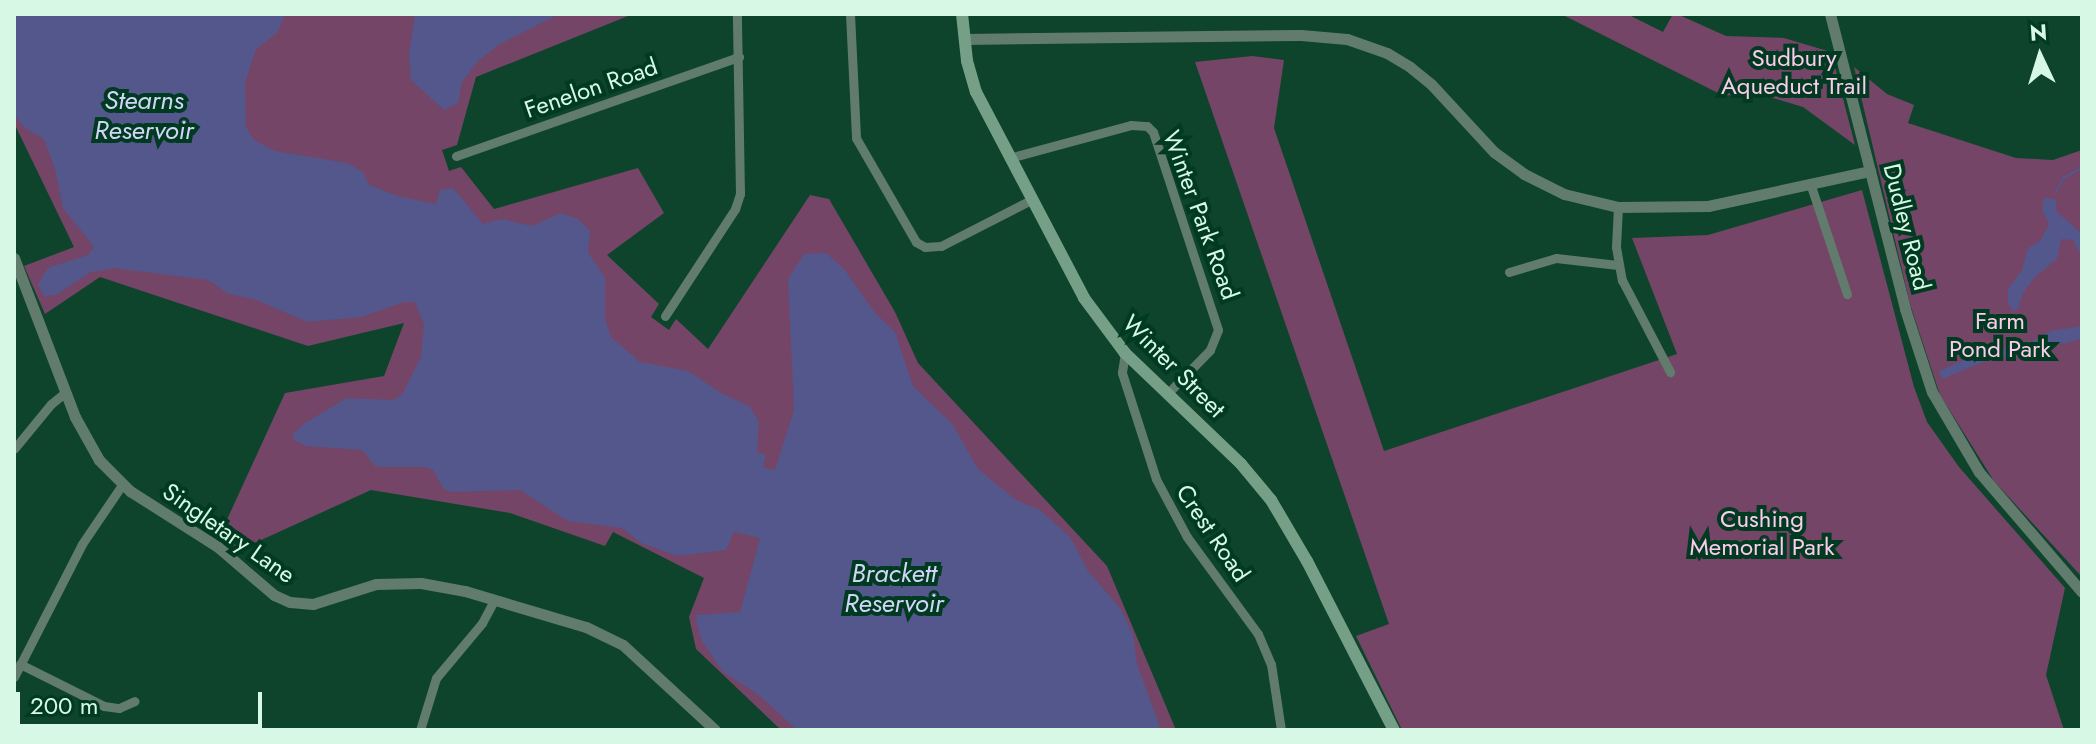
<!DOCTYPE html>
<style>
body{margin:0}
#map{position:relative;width:2096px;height:744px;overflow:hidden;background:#0e442b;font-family:Jost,sans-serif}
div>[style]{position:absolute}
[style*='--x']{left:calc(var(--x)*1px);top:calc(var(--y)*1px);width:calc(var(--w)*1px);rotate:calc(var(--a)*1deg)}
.green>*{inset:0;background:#744566}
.water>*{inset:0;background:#53578b}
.stream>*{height:2px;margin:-1px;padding:0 1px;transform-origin:1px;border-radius:1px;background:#53578b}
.minor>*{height:9px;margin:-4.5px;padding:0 4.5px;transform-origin:4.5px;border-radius:4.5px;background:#617c6c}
.tertiary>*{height:11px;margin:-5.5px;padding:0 5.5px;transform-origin:5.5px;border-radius:5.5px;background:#617c6c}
.secondary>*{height:12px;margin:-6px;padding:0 6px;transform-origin:6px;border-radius:6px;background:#75a087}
span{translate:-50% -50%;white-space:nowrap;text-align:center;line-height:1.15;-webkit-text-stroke:8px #003a21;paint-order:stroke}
.park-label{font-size:24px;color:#fcccec}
.street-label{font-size:24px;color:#d7f8e4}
.water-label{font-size:26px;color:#d1d6f7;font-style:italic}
.frame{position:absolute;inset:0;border:16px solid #d7f8e4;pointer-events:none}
.north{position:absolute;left:2000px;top:16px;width:80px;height:80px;-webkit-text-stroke:6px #003a21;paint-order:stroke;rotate:356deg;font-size:22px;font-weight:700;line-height:32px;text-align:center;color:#d7f8e4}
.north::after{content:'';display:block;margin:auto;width:28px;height:36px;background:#d7f8e4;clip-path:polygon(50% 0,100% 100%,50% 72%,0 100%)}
.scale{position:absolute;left:16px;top:692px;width:246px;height:36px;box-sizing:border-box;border:4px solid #d7f8e4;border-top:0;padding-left:10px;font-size:24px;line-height:28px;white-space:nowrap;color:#d7f8e4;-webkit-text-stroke:6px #003a21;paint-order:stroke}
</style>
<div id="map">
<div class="green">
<div style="clip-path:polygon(14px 14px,633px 14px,476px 77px,457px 145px,442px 150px,449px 171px,461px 167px,494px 209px,638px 168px,664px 213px,607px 255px,659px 304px,651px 317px,669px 330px,676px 319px,708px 349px,810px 195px,829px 199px,895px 312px,918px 363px,1107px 566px,1176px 730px,781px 730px,696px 649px,689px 617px,704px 578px,613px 532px,605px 546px,510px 513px,371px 490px,237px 551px,219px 537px,285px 393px,384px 376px,404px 323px,308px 346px,100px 277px,45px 314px,24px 266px,74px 247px,14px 123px)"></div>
<div style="clip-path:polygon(1561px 14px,1627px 14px,1663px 32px,1673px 14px,1677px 14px,1726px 36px,1784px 38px,1831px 52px,1855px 145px,1803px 107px,1773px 98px,1722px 95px)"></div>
<div style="clip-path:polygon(1252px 56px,1284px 60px,1274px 128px,1384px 451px,1677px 354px,1632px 238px,1708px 235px,1862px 190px,1914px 387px,1927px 422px,1959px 467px,2065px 588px,2046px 675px,2064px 730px,1402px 730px,1356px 636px,1389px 624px,1195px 62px)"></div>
<div style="clip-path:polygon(1854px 67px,1887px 94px,1914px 105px,1908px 123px,2016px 158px,2053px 160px,2082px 150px,2082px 577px,1994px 481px,1940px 395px,1910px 304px)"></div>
</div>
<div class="water">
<div style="clip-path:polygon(14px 14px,285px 14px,277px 33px,256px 49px,245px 83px,246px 127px,254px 140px,275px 151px,347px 163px,363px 172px,369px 185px,401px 197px,436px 204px,440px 190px,453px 188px,483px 224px,502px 219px,532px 226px,561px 213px,578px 219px,590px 231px,588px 252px,605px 278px,605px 319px,611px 337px,640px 362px,688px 371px,721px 393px,749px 406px,759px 421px,757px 452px,766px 455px,763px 467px,775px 470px,794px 410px,788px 279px,804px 254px,826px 253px,844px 269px,875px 313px,895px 332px,913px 386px,953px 425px,978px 469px,1016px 500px,1040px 510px,1070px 537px,1088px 571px,1120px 608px,1133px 634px,1137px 664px,1161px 730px,797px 730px,760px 696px,722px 671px,702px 641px,697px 625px,696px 615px,740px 612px,760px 538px,734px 532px,726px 550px,677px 556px,641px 543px,622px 528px,568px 521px,520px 490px,452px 492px,443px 488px,433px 470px,426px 467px,381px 467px,375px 466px,362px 450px,305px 446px,293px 439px,293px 434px,305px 423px,347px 398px,393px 400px,402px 395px,421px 357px,424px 324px,415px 302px,404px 302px,361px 317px,307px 322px,254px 299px,229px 294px,208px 280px,114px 268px,91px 272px,56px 295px,44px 296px,38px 284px,48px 268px,88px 255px,94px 247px,63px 208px,55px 169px,44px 139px,25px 128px,14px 115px)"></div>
<div style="clip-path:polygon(415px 14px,559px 14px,500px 44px,479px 60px,462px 82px,458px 103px,444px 110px,411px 80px,409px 54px)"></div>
<div style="clip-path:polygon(2044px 197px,2056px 200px,2056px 211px,2082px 234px,2082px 258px,2073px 240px,2061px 239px,2057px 259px,2035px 277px,2023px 293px,2018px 309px,2013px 311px,2008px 304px,2008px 289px,2022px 270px,2028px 248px,2040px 241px,2049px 224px,2042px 210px)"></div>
<div style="clip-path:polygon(2082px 326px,2082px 339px,1980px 363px,1942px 379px,1939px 371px,1977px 354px,2027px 344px,2051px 331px)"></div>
</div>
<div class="stream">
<div style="--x:2056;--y:192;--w:16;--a:-63"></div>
<div style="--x:2063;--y:178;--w:21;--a:-28"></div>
</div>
<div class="minor">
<div style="--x:850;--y:14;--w:124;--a:87.2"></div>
<div style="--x:856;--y:138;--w:120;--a:60"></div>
<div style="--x:916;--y:242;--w:10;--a:29"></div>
<div style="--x:925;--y:247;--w:16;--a:-4"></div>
<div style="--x:941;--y:246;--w:101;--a:-27.1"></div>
<div style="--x:456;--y:156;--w:300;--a:-19.3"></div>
<div style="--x:1009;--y:158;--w:126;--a:-15.1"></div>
<div style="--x:1131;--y:125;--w:16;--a:4"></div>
<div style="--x:1147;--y:126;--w:8;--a:45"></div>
<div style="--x:1153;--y:132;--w:208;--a:71.8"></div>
<div style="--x:1218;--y:330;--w:22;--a:112"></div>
<div style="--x:1210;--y:350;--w:62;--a:134.3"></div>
<div style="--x:1811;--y:186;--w:114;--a:71.6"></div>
<div style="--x:1618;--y:207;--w:40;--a:92.9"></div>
<div style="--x:1616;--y:247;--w:34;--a:80"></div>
<div style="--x:1622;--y:280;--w:104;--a:62.4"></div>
<div style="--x:1509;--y:272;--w:49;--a:-16.6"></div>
<div style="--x:1556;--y:258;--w:62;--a:6.4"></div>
<div style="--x:665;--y:316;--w:128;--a:-56.8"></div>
<div style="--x:735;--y:209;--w:16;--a:-72"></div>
<div style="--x:740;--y:194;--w:180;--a:-91"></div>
<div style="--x:1125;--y:353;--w:20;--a:99"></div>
<div style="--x:1122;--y:373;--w:111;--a:72.2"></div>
<div style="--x:1156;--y:479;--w:66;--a:61.9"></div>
<div style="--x:1187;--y:537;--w:120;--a:53.8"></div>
<div style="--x:1258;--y:634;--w:33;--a:67"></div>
<div style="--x:1271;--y:664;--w:67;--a:81.4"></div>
<div style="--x:14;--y:449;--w:58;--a:-50.6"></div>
<div style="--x:51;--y:404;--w:19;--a:-39"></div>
<div style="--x:20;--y:664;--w:94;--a:26.6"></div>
<div style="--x:104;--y:706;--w:15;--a:8"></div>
<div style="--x:119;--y:708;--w:17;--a:-24"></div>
<div style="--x:14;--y:677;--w:149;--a:-62.9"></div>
<div style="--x:82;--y:544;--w:71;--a:-55.9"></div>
<div style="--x:420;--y:730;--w:54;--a:-72.9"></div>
<div style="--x:436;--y:678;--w:72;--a:-50.1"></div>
<div style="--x:482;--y:623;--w:26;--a:-62"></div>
</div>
<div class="tertiary">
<div style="--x:1830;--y:14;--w:304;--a:75.7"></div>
<div style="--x:1905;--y:309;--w:87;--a:72"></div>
<div style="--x:1932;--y:392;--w:93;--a:59.6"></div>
<div style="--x:1979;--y:472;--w:158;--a:49.4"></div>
<div style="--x:964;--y:39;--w:337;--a:-0.7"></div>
<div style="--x:1301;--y:35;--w:46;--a:5"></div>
<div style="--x:1347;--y:39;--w:42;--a:19.3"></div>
<div style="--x:1387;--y:53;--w:27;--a:31"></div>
<div style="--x:1410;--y:67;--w:27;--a:39"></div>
<div style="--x:1431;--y:84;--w:93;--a:47.2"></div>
<div style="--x:1494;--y:152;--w:37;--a:36"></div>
<div style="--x:1524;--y:174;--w:45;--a:26.6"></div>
<div style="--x:1564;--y:194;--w:56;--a:13.5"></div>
<div style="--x:1618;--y:207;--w:90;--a:-0.6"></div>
<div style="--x:1708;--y:206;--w:166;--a:-12.2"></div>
<div style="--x:14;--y:258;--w:170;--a:69"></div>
<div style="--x:75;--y:417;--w:49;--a:60.8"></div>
<div style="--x:99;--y:460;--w:44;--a:45"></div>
<div style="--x:130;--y:491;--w:104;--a:32.5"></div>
<div style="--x:218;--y:547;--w:74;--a:40.6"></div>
<div style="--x:274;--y:595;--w:17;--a:24"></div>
<div style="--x:290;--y:602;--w:23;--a:5"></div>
<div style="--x:313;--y:604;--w:66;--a:-17.6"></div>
<div style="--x:376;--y:584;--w:45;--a:-1.3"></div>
<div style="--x:421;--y:583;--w:45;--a:10.3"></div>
<div style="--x:465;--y:591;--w:126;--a:16.6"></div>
<div style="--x:586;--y:627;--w:41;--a:25.9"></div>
<div style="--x:623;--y:645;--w:125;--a:42.7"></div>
</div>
<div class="secondary">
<div style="--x:962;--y:14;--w:47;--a:83.9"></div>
<div style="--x:967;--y:61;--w:32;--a:74"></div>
<div style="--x:976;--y:92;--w:233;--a:62.3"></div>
<div style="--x:1084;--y:298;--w:69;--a:53.3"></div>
<div style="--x:1125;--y:353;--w:161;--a:43.7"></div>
<div style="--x:1241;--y:464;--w:47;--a:50.2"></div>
<div style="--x:1271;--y:500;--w:71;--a:59.5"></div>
<div style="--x:1307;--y:561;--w:190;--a:62.8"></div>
</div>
<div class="park-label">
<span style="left:1794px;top:72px">Sudbury<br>Aqueduct Trail</span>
<span style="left:2000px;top:335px">Farm<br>Pond Park</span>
<span style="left:1762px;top:533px">Cushing<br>Memorial Park</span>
</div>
<div class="street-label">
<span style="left:591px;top:88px;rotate:-19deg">Fenelon Road</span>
<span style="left:1201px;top:215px;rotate:70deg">Winter Park Road</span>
<span style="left:1907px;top:227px;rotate:76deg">Dudley Road</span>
<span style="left:1174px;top:366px;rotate:45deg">Winter Street</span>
<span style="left:229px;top:533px;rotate:35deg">Singletary Lane</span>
<span style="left:1213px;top:533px;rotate:56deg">Crest Road</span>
</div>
<div class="water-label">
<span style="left:144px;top:116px">Stearns<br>Reservoir</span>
<span style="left:894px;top:589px">Brackett<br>Reservoir</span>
</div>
<div class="frame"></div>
<div class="north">N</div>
<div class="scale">200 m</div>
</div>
